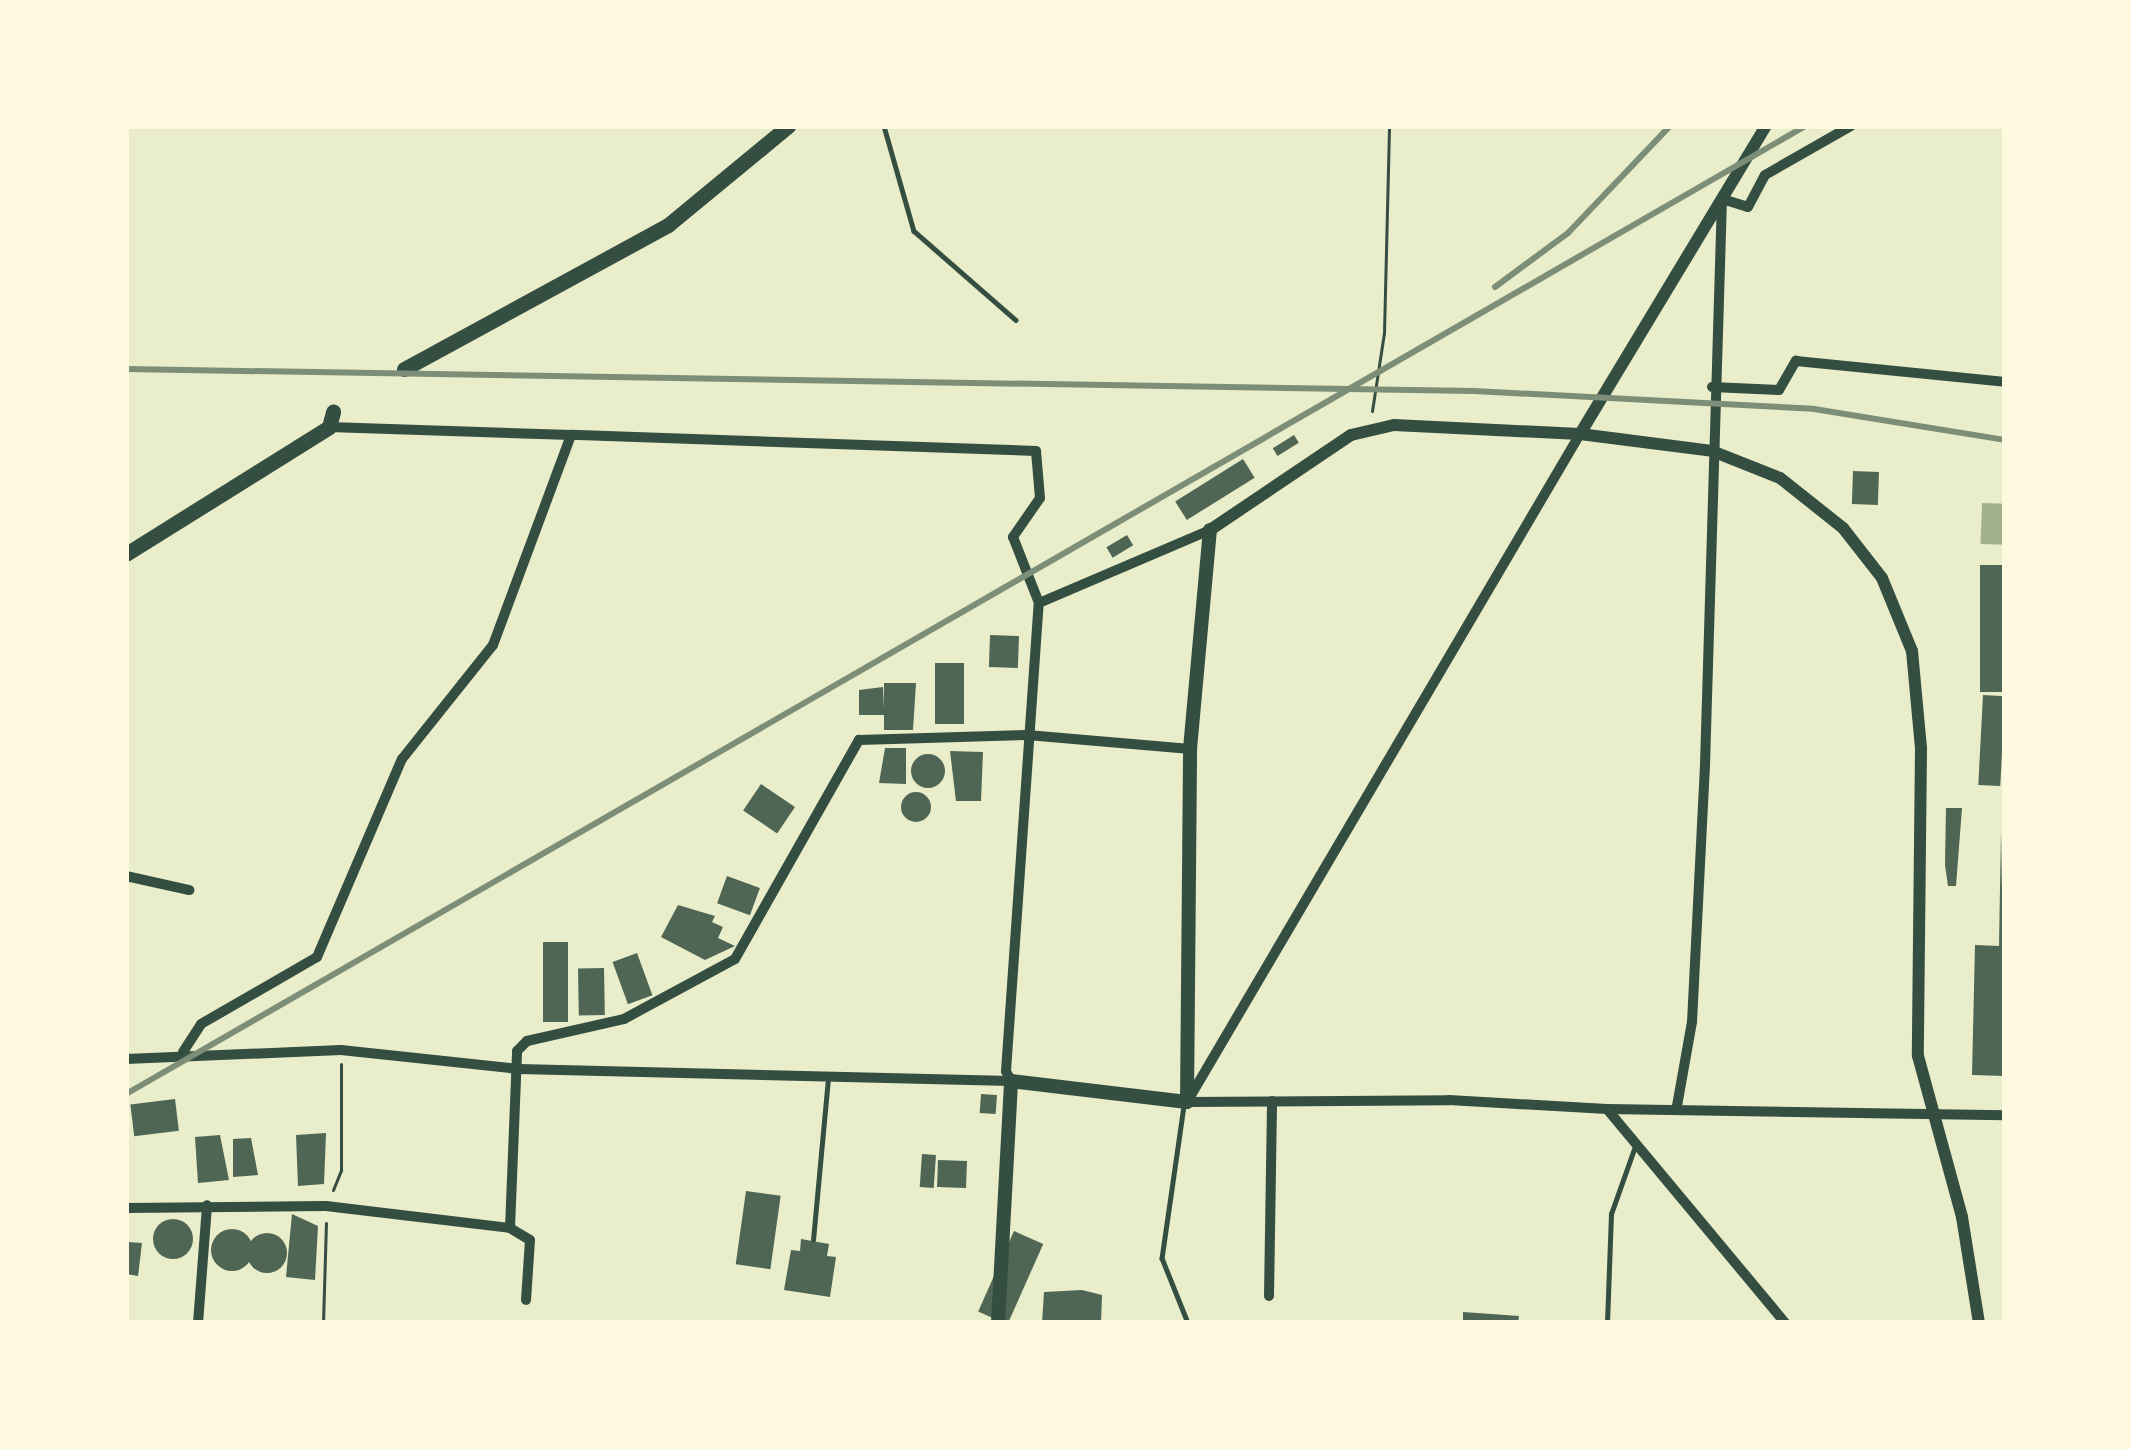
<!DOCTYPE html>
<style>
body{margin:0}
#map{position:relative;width:2131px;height:1449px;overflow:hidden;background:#e9edc9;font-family:"IBM Plex Serif",serif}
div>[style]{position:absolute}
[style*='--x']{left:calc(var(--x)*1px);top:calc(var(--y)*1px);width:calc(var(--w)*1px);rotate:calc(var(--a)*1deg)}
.water>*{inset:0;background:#a3b18a;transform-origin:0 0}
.building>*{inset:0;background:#4f6655;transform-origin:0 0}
.round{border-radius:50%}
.path>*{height:3px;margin:-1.5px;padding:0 1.5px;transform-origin:1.5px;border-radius:1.5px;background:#344e41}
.service>*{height:4.5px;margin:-2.25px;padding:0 2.25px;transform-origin:2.25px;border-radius:2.25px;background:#344e41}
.minor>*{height:10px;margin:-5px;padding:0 5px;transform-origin:5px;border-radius:5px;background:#344e41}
.tertiary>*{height:12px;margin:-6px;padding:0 6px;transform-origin:6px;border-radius:6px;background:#344e41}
.secondary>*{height:14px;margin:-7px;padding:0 7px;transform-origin:7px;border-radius:7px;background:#344e41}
.primary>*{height:15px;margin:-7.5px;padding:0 7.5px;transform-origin:7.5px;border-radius:7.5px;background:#344e41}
.rail>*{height:6px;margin:-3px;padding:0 3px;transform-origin:3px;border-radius:3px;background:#7c8e77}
span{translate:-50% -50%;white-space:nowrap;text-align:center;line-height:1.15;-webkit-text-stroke:12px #fefae0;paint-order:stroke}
.frame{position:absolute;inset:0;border:129px solid #fefae0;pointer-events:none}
</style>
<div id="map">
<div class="water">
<div style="left:1982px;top:503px;width:23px;height:41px;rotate:2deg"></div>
</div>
<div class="building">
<div style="left:1294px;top:435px;width:9px;height:25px;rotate:58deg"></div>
<div style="left:1243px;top:459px;width:22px;height:80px;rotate:58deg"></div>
<div style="left:1853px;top:471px;width:26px;height:33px;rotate:2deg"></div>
<div style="left:1127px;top:535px;width:12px;height:24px;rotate:59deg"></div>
<div style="left:1980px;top:565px;width:25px;height:127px"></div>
<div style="left:990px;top:635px;width:29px;height:32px;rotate:2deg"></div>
<div style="left:935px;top:663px;width:29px;height:61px"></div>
<div style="clip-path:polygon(884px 683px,916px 683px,913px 730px,884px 730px,884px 715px,859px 715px,859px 690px,883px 687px,884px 708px)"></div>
<div style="left:1983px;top:695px;width:22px;height:90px;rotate:3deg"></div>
<div style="clip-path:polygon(885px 748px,906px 748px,906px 784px,879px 783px)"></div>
<div style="clip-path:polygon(950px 751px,983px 752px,981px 801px,956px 801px)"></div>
<div class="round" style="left:911px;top:754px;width:34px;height:34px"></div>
<div style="left:761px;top:784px;width:41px;height:32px;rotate:34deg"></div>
<div class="round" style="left:901px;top:792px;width:30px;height:30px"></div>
<div style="clip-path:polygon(1946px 808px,1962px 808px,1956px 886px,1948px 886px,1945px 865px)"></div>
<div style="clip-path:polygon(2001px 831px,2005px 1076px,1972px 1075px,1975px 945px,1999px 946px)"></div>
<div style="left:727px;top:876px;width:35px;height:29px;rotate:20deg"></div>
<div style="clip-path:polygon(678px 905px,715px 916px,712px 922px,723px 927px,718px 938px,735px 946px,705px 960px,661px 937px)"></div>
<div style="left:543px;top:942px;width:25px;height:80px"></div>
<div style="left:637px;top:953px;width:45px;height:26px;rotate:70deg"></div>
<div style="left:604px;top:968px;width:47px;height:26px;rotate:89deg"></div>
<div style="left:981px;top:1094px;width:16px;height:19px;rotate:4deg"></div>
<div style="left:175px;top:1099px;width:32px;height:45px;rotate:83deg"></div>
<div style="clip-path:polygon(326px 1133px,324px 1184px,298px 1186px,296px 1135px)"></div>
<div style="clip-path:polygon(220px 1135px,229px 1180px,198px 1183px,195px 1137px)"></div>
<div style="clip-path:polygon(251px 1138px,258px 1175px,233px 1177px,233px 1139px)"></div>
<div style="left:922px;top:1154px;width:14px;height:33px;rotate:4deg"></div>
<div style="left:938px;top:1160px;width:29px;height:27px;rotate:2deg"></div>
<div style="left:746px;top:1191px;width:35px;height:74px;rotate:8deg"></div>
<div style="clip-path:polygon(292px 1214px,318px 1226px,315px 1280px,286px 1277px)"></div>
<div class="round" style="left:153px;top:1219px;width:40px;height:40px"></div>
<div class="round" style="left:211px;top:1229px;width:42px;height:42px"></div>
<div style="left:1014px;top:1231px;width:32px;height:88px;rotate:24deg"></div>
<div class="round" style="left:247px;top:1233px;width:40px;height:40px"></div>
<div style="clip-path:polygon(801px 1239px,829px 1244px,827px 1256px,836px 1257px,830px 1297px,784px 1290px,791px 1250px,800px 1251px)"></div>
<div style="clip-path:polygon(128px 1242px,142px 1243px,138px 1276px,126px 1274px)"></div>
<div style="clip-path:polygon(1082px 1290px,1102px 1295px,1101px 1323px,1042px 1323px,1044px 1292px)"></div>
<div style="clip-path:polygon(1463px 1312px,1519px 1316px,1518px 1323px,1463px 1323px)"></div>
</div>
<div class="path">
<div style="--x:1372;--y:411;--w:79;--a:-81.3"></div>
<div style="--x:1384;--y:333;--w:207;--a:-88.6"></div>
<div style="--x:333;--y:1190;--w:22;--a:-68"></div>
<div style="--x:341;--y:1170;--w:106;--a:-90"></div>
<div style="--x:323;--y:1323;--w:100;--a:-88.3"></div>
</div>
<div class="service">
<div style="--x:884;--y:126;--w:109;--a:74.1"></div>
<div style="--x:914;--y:231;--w:135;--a:41.1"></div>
<div style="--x:1184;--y:1106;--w:154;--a:98.2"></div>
<div style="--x:1162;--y:1258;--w:70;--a:68.2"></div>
<div style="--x:813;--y:1240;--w:162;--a:-84.7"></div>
<div style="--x:1607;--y:1323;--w:109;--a:-87.9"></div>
<div style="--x:1611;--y:1214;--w:69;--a:-70.5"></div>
</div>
<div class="minor">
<div style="--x:1712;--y:387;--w:67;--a:2.6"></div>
<div style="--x:1779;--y:390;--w:34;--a:-60"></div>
<div style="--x:1796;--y:361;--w:210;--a:5.7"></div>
<div style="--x:1580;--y:434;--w:775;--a:120.47"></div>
<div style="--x:1187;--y:1102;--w:262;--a:-0.4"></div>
<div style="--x:1449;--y:1100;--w:158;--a:3.3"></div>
<div style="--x:1607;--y:1109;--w:278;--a:50.2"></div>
<div style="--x:1039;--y:603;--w:186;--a:-23.1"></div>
<div style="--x:126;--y:876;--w:65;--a:12.5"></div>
<div style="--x:183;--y:1052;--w:33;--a:-57"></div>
<div style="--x:201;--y:1024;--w:134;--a:-30"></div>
<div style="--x:317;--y:957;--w:215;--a:-66.8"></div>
<div style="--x:402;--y:759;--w:146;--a:-51.4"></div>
<div style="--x:493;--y:645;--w:224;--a:-69.6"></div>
<div style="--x:571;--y:435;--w:242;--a:-178.1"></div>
<div style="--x:126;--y:1059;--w:215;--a:-2.4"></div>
<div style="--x:341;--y:1050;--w:179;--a:6.1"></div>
<div style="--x:519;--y:1069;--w:492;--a:1.4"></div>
<div style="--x:1011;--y:1081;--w:11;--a:-117"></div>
<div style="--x:1006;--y:1071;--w:469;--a:-86"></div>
<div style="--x:1039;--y:603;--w:71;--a:-111.5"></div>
<div style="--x:1013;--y:537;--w:47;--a:-55.3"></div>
<div style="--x:1040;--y:498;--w:47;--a:-94.9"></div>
<div style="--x:1036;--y:451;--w:465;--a:-178"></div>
<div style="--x:1677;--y:1106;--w:85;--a:-79.9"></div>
<div style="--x:1692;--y:1022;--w:257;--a:-87.1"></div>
<div style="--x:1705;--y:765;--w:566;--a:-88.28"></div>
<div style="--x:1722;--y:199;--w:27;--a:17"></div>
<div style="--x:1748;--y:207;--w:36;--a:-62"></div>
<div style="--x:1765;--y:175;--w:99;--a:-29.7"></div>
<div style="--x:1607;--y:1109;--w:398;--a:0.9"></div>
<div style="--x:126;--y:1208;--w:200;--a:-0.6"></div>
<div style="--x:326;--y:1206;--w:185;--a:6.8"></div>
<div style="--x:510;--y:1228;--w:177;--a:-87.7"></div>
<div style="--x:517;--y:1051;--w:14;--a:-45"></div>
<div style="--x:527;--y:1041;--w:99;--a:-12.8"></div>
<div style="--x:624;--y:1019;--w:126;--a:-28.4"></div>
<div style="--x:735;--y:959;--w:252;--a:-60.5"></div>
<div style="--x:859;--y:740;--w:168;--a:-1.7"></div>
<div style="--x:1027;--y:735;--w:164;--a:4.9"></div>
<div style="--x:510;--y:1228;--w:23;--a:31"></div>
<div style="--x:530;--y:1240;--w:60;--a:93.8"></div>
<div style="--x:1269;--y:1296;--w:195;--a:-89.1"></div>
<div style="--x:198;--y:1323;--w:118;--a:-85.6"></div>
</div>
<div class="tertiary">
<div style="--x:1580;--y:434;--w:360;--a:-58.9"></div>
<div style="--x:1210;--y:530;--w:170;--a:-34"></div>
<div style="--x:1351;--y:435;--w:44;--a:-13.1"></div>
<div style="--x:1394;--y:425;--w:186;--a:2.8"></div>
<div style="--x:1580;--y:434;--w:133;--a:7.3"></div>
<div style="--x:1712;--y:451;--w:73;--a:21.7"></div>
<div style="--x:1780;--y:478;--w:80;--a:38.4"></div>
<div style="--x:1843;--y:528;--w:63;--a:52"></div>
<div style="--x:1882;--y:578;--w:79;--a:67.7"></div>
<div style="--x:1912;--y:651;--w:97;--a:84.7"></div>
<div style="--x:1921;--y:748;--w:308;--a:90.6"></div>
<div style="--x:1918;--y:1056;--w:167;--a:74.7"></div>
<div style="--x:1962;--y:1217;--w:107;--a:80.9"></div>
</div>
<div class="secondary">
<div style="--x:998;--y:1323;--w:242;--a:-86.9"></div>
<div style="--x:1011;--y:1081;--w:177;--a:6.8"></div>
<div style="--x:1187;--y:1102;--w:353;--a:-89.5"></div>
<div style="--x:1190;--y:749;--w:220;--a:-84.8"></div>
</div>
<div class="primary">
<div style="--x:404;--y:369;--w:301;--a:-28.6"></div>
<div style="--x:668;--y:225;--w:156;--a:-39.5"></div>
<div style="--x:126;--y:554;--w:239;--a:-32"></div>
<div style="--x:329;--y:427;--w:16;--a:-75"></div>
</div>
<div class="rail">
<div style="--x:1495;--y:287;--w:91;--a:-36.5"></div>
<div style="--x:1568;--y:233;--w:148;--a:-46.4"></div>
<div style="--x:126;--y:369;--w:1348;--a:0.94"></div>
<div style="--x:1474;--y:391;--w:340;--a:3"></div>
<div style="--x:1814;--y:409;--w:193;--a:9.2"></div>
<div style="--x:126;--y:1094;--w:1938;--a:-29.96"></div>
</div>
<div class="frame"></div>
</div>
